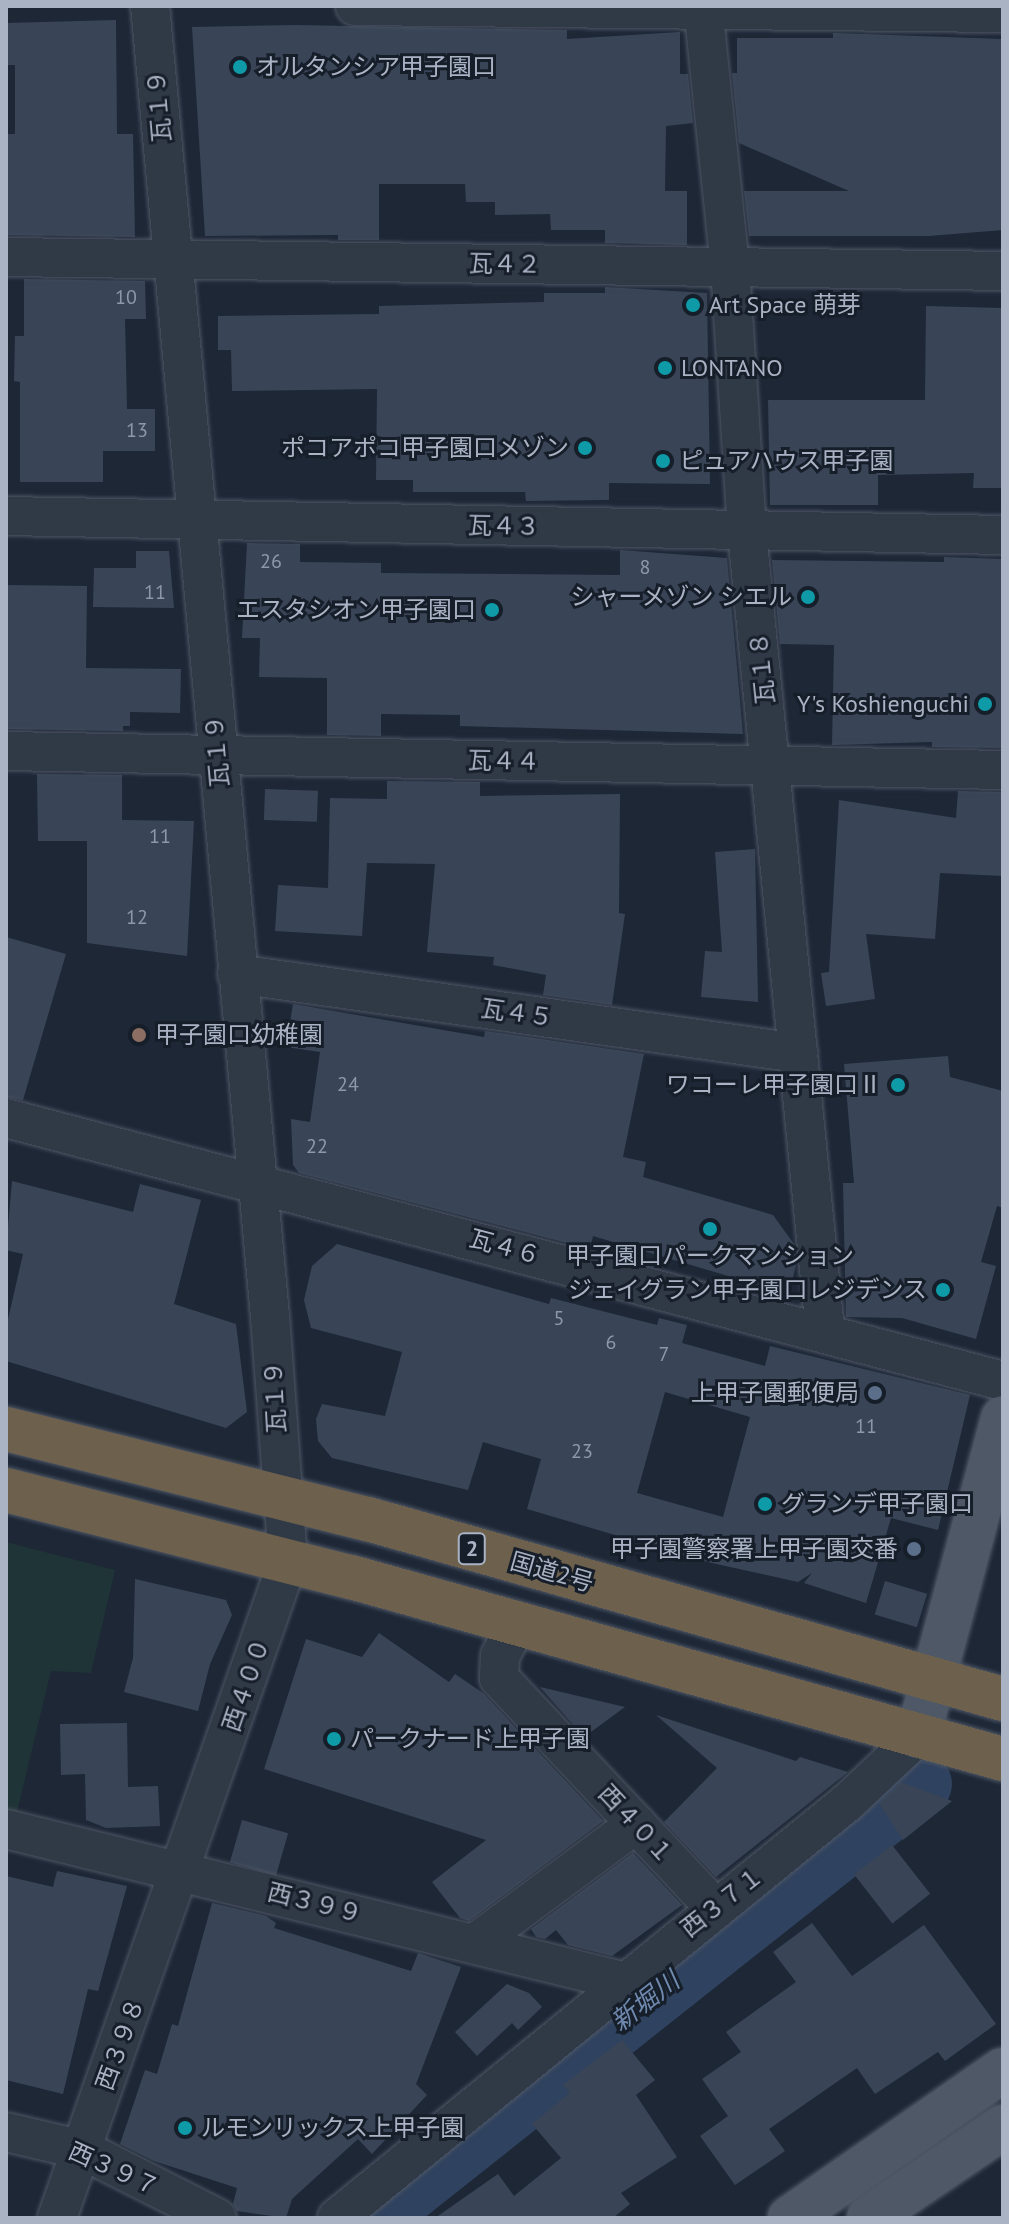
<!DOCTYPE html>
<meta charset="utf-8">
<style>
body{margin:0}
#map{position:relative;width:1009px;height:2224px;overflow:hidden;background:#1d2736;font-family:"PT Sans","Noto Sans JP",sans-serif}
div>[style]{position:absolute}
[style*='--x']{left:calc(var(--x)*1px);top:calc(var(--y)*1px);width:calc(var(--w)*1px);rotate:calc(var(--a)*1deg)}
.green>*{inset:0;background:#1f3437}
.river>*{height:66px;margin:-33px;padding:0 33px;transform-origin:33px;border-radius:33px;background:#2f425f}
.building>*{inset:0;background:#394557;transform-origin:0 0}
.roads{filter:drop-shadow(0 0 2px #4e5665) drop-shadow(0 0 2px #4e5665)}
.minor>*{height:38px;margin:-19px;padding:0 19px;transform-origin:19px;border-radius:19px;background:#303946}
.major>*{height:44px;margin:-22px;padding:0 22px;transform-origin:22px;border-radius:22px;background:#4e5867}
.highway>*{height:44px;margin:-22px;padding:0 22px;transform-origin:22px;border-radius:22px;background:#6d614d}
.dots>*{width:22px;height:22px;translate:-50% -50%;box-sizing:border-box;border:4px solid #161e2a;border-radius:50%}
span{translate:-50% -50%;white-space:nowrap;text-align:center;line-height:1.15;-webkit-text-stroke:6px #161e2a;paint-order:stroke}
.number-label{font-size:20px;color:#8e98a9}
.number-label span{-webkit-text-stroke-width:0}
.shield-label span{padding:2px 6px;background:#161e2a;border:2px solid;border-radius:6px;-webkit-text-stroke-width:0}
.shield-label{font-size:22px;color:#aab3c4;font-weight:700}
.poi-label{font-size:24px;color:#aab3c4}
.left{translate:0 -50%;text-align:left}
.right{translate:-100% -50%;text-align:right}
.street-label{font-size:24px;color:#aab3c4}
.water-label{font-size:26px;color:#708aaf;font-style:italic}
.frame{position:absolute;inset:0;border:8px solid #aab3c4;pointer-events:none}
</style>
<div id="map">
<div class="green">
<div style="clip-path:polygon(6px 1542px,115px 1570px,91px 1673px,51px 1671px,17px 1812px,6px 1810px)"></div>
</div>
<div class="river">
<div style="--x:371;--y:2218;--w:699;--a:-38.38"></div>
</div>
<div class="building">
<div style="clip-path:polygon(116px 20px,117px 134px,133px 134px,135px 237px,6px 235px,6px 134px,15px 134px,15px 65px,6px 65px,6px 23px)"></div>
<div style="clip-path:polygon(296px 25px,567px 30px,567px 39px,680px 32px,680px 74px,688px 74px,693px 123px,666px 126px,665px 191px,687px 191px,687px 245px,605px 243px,605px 230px,551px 230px,550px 214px,495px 215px,495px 202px,466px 202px,465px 184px,379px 184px,379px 240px,338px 240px,338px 235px,205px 236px,192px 27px)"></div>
<div style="clip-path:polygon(833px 33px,1003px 39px,1003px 230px,929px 236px,749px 236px,744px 191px,849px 191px,739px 143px,732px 73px,737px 73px,737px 38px,833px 38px)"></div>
<div style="clip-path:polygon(24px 279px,145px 281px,146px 319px,125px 319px,127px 409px,155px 409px,155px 451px,103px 451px,103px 482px,20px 482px,20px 382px,14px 381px,15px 336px,24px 336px)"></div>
<div style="clip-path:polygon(605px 287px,707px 293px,710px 484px,609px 483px,609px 500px,526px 501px,525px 492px,413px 492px,413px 480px,376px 480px,377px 389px,232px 391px,231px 350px,218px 350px,218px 316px,379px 314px,379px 306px,544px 302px,544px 293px,605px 293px)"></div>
<div style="clip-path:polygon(926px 306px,1002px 308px,1003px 488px,973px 488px,974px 473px,878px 475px,878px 505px,770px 505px,768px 400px,925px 400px)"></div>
<div style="clip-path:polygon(247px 543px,300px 544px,300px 562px,381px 563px,381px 573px,620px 575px,620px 550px,727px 558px,743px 734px,460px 726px,460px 715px,381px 714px,381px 736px,327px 735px,327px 678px,259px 677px,260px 638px,242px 638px)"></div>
<div style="clip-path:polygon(136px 551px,169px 551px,174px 608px,93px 607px,94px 568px,136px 568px)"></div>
<div style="clip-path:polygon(944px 557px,1003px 559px,1003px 748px,932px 747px,932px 742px,832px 745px,834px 645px,780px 644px,772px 560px,944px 562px)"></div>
<div style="clip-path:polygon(6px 585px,87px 586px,86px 668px,181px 669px,180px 713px,130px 712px,130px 726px,123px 726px,123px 731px,6px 729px)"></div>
<div style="clip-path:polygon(37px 774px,122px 775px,122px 820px,194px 821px,187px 956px,87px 943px,87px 841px,38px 841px)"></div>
<div style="clip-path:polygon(387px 781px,480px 782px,480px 796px,620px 794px,619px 913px,625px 914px,612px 1005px,543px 995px,546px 975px,493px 965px,494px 957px,427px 952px,435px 864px,367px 863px,362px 936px,275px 931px,278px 885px,328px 888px,330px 798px,387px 799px)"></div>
<div style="left:265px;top:789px;width:53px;height:31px;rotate:2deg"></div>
<div style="clip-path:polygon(958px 791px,1003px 792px,1003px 876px,940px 873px,935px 939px,866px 934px,875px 999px,826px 1006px,821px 973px,829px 972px,839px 800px,956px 818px)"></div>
<div style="clip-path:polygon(755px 849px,758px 1002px,701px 997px,705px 951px,722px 952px,715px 852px)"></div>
<div style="clip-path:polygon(6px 937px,66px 954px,23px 1100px,6px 1097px)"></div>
<div style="clip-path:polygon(293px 1004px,484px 1037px,485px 1031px,644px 1054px,623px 1157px,646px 1162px,643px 1177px,773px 1215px,794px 1244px,796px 1265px,789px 1294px,593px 1236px,590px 1249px,299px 1173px,293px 1165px,291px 1119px,310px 1122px,320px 1052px,286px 1047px)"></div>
<div style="clip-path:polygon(948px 1056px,950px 1077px,1003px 1091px,1003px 1208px,997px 1206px,981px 1262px,996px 1266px,976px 1339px,902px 1318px,846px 1317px,843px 1183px,854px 1183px,844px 1064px)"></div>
<div style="clip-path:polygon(12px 1181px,133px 1212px,140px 1184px,201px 1200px,174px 1304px,236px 1324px,247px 1412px,226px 1428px,6px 1361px,6px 1328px,23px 1254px,6px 1250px)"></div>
<div style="clip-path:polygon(evenodd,337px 1244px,549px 1304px,551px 1298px,657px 1325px,659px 1318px,687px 1325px,682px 1343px,765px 1366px,770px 1346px,970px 1395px,938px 1530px,891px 1518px,866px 1603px,804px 1583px,812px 1573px,798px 1582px,703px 1561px,527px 1509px,541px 1459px,483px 1442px,468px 1490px,332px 1458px,318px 1441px,316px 1419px,322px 1404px,385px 1416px,402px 1352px,311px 1328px,304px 1300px,312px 1266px,337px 1244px,665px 1392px,750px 1417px,723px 1517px,637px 1493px,665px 1392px)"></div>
<div style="clip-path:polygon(135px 1579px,226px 1600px,232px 1615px,210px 1664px,198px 1711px,124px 1692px,133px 1658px)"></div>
<div style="left:885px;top:1581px;width:44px;height:35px;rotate:17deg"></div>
<div style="clip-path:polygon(379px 1633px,449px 1682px,455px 1674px,483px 1693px,603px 1821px,469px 1921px,460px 1918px,432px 1882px,486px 1840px,264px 1769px,306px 1639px,362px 1657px)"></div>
<div style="clip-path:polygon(540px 1687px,625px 1707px,584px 1737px)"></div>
<div style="clip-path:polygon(656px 1715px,796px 1761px,800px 1757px,848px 1772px,716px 1877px,664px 1822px,717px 1768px)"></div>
<div style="clip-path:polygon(127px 1723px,128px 1787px,158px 1786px,160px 1826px,106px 1828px,86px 1820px,85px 1774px,61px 1775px,60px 1724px)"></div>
<div style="clip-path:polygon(901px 1782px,952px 1801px,903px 1840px,879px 1803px)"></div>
<div style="left:242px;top:1820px;width:48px;height:44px;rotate:16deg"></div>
<div style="left:892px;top:1845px;width:62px;height:48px;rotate:52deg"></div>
<div style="clip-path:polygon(633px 1853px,682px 1905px,612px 1956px,568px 1945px,556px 1930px,545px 1939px,536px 1937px,531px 1929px)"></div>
<div style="clip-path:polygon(57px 1871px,127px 1886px,98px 1991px,88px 1989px,63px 2094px,6px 2080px,6px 1876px,53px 1887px)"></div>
<div style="clip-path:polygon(212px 1903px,266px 1916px,276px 1923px,274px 1928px,411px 1971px,418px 1953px,461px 1967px,416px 2084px,427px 2095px,372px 2154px,358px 2139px,292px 2199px,286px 2218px,237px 2211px,233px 2204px,237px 2188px,154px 2161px,120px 2144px,145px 2070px,157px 2074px,172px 2024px,178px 2026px)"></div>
<div style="clip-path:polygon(812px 1923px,852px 1976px,924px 1925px,996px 2024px,945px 2061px,938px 2052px,875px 2094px,857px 2068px,769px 2129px,785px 2151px,735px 2185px,700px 2136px,728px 2116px,702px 2079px,741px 2052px,726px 2032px,796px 1982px,773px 1952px)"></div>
<div style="clip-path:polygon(507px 1984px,529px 1993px,542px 2007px,518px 2030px,512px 2023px,477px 2056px,455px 2032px)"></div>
<div style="clip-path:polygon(622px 2040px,655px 2080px,636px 2095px,677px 2157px,621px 2193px,630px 2204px,613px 2218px,435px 2218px,498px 2174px,514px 2196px,561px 2158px,532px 2124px,570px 2093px,563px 2085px)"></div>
</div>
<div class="roads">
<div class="minor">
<div style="--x:355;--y:6;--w:648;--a:0.62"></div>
<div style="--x:703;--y:6;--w:262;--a:84.1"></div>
<div style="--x:730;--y:267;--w:266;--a:86.3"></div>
<div style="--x:747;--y:532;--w:803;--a:84.42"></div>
<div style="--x:6;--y:257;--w:997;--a:0.8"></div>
<div style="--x:6;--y:516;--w:997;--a:1.09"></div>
<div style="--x:6;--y:751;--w:997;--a:1.09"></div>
<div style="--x:237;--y:974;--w:567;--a:8.02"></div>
<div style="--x:6;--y:1118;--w:1031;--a:14.78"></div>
<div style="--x:517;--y:1623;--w:37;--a:117"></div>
<div style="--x:500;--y:1656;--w:22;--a:93"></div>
<div style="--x:499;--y:1678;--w:316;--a:46.8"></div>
<div style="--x:6;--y:1829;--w:634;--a:13.86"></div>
<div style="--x:474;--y:1944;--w:202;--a:-36.5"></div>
<div style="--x:6;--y:2132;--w:79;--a:13.2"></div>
<div style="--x:83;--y:2150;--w:150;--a:26.9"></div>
<div style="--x:57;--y:2218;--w:696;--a:-70.63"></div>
<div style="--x:288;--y:1561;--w:246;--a:-94.2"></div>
<div style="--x:270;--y:1316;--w:1315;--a:-95.23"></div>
<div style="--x:337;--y:2218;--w:659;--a:-39.15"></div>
<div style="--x:848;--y:1802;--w:96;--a:-43.3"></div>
</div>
<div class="major">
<div style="--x:918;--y:1736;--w:329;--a:-75"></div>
<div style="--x:790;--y:2218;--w:259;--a:-34.8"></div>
<div style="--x:869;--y:2218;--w:162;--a:-34.2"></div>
</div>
<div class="highway">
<div style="--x:6;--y:1429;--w:373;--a:14"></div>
<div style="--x:368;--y:1519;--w:660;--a:15.83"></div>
<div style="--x:6;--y:1490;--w:356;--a:14.2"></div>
<div style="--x:351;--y:1577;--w:677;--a:15.6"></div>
</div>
</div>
<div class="dots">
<div style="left:240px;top:67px;background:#0f9aa8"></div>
<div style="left:693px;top:305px;background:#0f9aa8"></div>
<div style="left:665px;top:368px;background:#0f9aa8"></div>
<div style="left:585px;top:448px;background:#0f9aa8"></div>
<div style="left:663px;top:461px;background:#0f9aa8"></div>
<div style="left:808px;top:597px;background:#0f9aa8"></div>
<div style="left:492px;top:610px;background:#0f9aa8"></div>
<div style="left:985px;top:704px;background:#0f9aa8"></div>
<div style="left:139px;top:1035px;background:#8d6e63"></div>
<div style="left:898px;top:1085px;background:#0f9aa8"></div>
<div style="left:710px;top:1229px;background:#0f9aa8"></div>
<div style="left:943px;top:1290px;background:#0f9aa8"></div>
<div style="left:875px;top:1393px;background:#5c6f8a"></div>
<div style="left:765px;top:1504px;background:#0f9aa8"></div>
<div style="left:914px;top:1549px;background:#5c6f8a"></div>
<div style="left:334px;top:1739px;background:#0f9aa8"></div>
<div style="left:185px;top:2128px;background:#0f9aa8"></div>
</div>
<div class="number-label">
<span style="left:126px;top:297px">10</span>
<span style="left:137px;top:430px">13</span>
<span style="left:271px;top:561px">26</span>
<span style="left:645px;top:567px">8</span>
<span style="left:155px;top:592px">11</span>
<span style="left:160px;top:836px">11</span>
<span style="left:137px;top:917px">12</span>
<span style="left:348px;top:1084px">24</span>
<span style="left:317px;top:1146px">22</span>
<span style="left:559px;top:1318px">5</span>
<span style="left:611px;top:1342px">6</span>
<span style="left:664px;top:1354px">7</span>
<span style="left:866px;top:1426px">11</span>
<span style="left:582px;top:1451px">23</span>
</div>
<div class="shield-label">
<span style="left:472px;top:1549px">2</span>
</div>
<div class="poi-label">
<span class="left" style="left:256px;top:67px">オルタンシア甲子園口</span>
<span class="left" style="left:709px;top:305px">Art Space 萌芽</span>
<span class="left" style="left:681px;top:368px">LONTANO</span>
<span class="right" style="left:569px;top:448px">ポコアポコ甲子園口メゾン</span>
<span class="left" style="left:679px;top:461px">ピュアハウス甲子園</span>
<span class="right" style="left:792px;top:597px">シャーメゾン シエル</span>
<span class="right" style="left:476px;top:610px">エスタシオン甲子園口</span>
<span class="right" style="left:969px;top:704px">Y's Koshienguchi</span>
<span class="left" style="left:155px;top:1035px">甲子園口幼稚園</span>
<span class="right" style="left:882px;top:1085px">ワコーレ甲子園口Ⅱ</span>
<span style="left:710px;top:1256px">甲子園口パークマンション</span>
<span class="right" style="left:927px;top:1290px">ジェイグラン甲子園口レジデンス</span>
<span class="right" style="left:859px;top:1393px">上甲子園郵便局</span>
<span class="left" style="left:781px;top:1504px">グランデ甲子園口</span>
<span class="right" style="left:898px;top:1549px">甲子園警察署上甲子園交番</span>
<span class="left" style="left:350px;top:1739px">パークナード上甲子園</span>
<span class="left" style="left:201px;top:2128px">ルモンリックス上甲子園</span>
</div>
<div class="street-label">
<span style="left:159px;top:106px;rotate:-95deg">瓦１９</span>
<span style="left:505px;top:264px;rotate:1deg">瓦４２</span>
<span style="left:504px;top:526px;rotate:1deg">瓦４３</span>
<span style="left:762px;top:668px;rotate:-96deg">瓦１８</span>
<span style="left:217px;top:751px;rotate:-95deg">瓦１９</span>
<span style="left:504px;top:761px;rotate:1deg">瓦４４</span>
<span style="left:517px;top:1013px;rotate:8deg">瓦４５</span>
<span style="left:505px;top:1247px;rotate:15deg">瓦４６</span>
<span style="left:275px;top:1397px;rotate:-93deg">瓦１９</span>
<span style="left:552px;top:1572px;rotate:16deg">国道2号</span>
<span style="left:246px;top:1685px;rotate:-71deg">西４００</span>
<span style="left:636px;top:1824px;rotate:47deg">西４０１</span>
<span style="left:722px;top:1902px;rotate:-38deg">西３７１</span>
<span style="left:315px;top:1903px;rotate:14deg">西３９９</span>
<span style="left:120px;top:2044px;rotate:-70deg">西３９８</span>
<span style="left:114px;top:2169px;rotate:24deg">西３９７</span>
</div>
<div class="water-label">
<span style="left:645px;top:2001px;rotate:-38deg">新堀川</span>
</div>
<div class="frame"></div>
</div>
